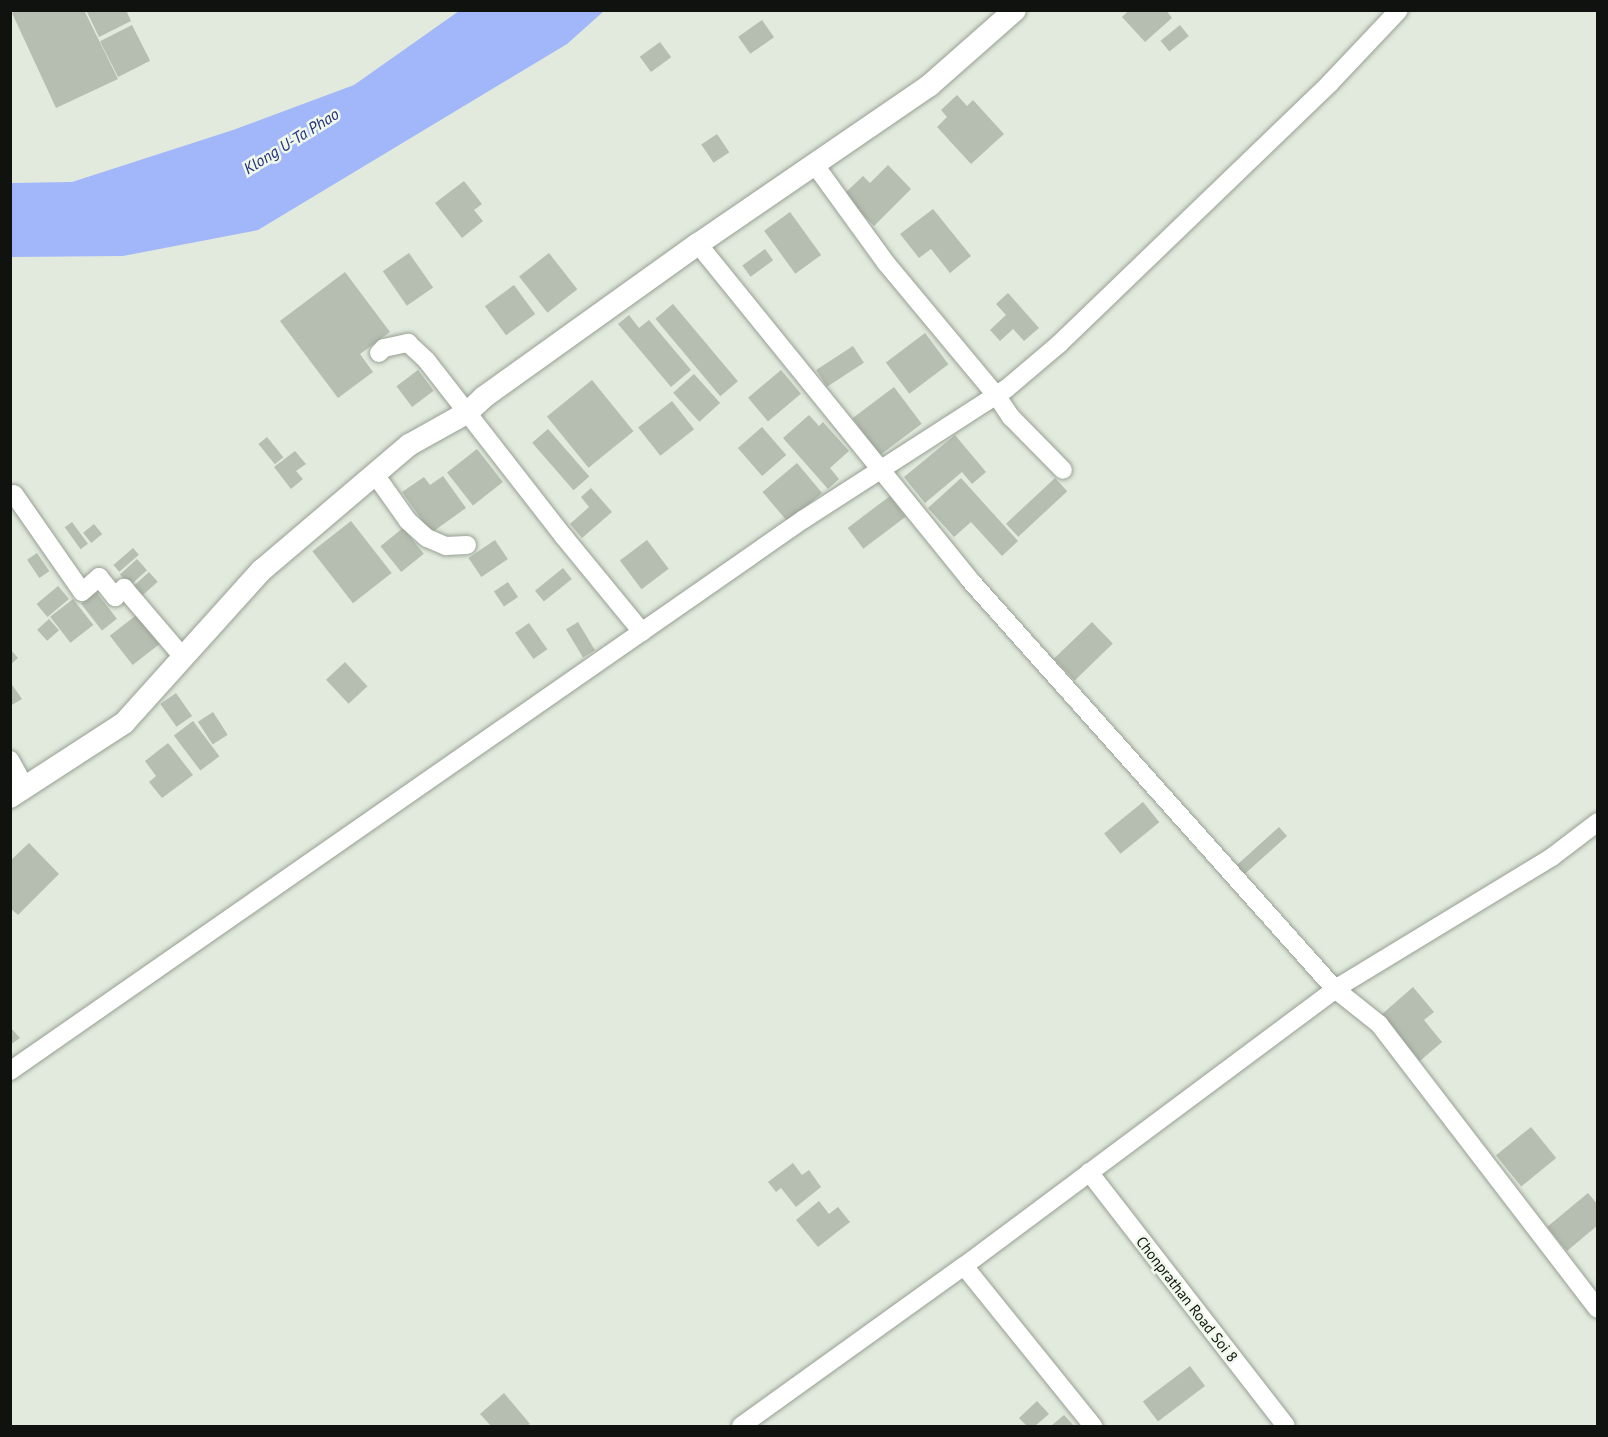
<!DOCTYPE html>
<style>
body{margin:0}
#map{position:relative;width:1608px;height:1437px;overflow:hidden;background:#e1eadd;font-family:"PT Sans",sans-serif}
div>[style]{position:absolute}
[style*='--x']{left:calc(var(--x)*1px);top:calc(var(--y)*1px);width:calc(var(--w)*1px);rotate:calc(var(--a)*1deg)}
.water>*{inset:0;background:#a2b7fa}
.building>*{inset:0;background:#b5beb1;transform-origin:0 0}
.roads{filter:drop-shadow(0 0 2px #979f93) drop-shadow(0 0 2px #979f93)}
.minor>*{height:18px;margin:-9px;padding:0 9px;transform-origin:9px;border-radius:9px;background:#fff}
.tertiary>*{height:22px;margin:-11px;padding:0 11px;transform-origin:11px;border-radius:11px;background:#fff}
span{translate:-50% -50%;white-space:nowrap;text-align:center;line-height:1.15;-webkit-text-stroke:5px #eff8ea;paint-order:stroke}
.street-label{font-size:15px;color:#0f120e}
.water-label{font-size:16px;color:#22307b;font-style:italic}
.frame{position:absolute;inset:0;border:12px solid #0f120e;pointer-events:none}
</style>
<div id="map">
<div class="water">
<div style="clip-path:polygon(459px 11px,604px 11px,567px 44px,258px 230px,123px 256px,11px 257px,11px 183px,72px 182px,233px 130px,354px 85px)"></div>
</div>
<div class="building">
<div style="clip-path:polygon(18px 10px,84px 10px,118px 79px,56px 108px,12px 13px)"></div>
<div style="clip-path:polygon(86px 10px,126px 10px,131px 21px,99px 37px)"></div>
<div style="clip-path:polygon(1129px 10px,1166px 10px,1172px 18px,1145px 42px,1122px 17px)"></div>
<div style="left:762px;top:20px;width:21px;height:29px;rotate:55deg"></div>
<div style="left:132px;top:25px;width:40px;height:36px;rotate:63deg"></div>
<div style="left:1180px;top:25px;width:14px;height:25px;rotate:51deg"></div>
<div style="left:660px;top:42px;width:19px;height:25px;rotate:54deg"></div>
<div style="clip-path:polygon(957px 95px,967px 106px,973px 100px,1004px 134px,971px 164px,937px 127px,947px 117px,941px 110px)"></div>
<div style="left:717px;top:134px;width:22px;height:19px;rotate:56deg"></div>
<div style="clip-path:polygon(888px 165px,911px 189px,874px 226px,843px 195px,863px 176px,870px 183px)"></div>
<div style="clip-path:polygon(464px 181px,482px 204px,474px 210px,483px 221px,462px 238px,435px 203px)"></div>
<div style="clip-path:polygon(933px 209px,971px 256px,950px 273px,931px 249px,919px 258px,900px 234px)"></div>
<div style="left:790px;top:212px;width:53px;height:32px;rotate:54deg"></div>
<div style="left:765px;top:249px;width:14px;height:28px;rotate:54deg"></div>
<div style="left:409px;top:253px;width:42px;height:32px;rotate:55deg"></div>
<div style="left:549px;top:253px;width:46px;height:38px;rotate:52deg"></div>
<div style="clip-path:polygon(345px 272px,390px 332px,360px 354px,373px 372px,338px 398px,280px 321px)"></div>
<div style="left:514px;top:285px;width:36px;height:36px;rotate:54deg"></div>
<div style="clip-path:polygon(1008px 293px,1039px 328px,1024px 341px,1013px 329px,1000px 341px,990px 330px,1006px 315px,996px 304px)"></div>
<div style="left:673px;top:304px;width:101px;height:23px;rotate:50deg"></div>
<div style="clip-path:polygon(629px 315px,639px 328px,649px 320px,691px 370px,671px 387px,618px 324px)"></div>
<div style="left:925px;top:333px;width:39px;height:49px;rotate:53deg"></div>
<div style="left:853px;top:346px;width:20px;height:44px;rotate:57deg"></div>
<div style="left:418px;top:370px;width:26px;height:27px;rotate:53deg"></div>
<div style="left:781px;top:370px;width:31px;height:43px;rotate:50deg"></div>
<div style="left:694px;top:374px;width:39px;height:28px;rotate:48deg"></div>
<div style="left:592px;top:380px;width:66px;height:58px;rotate:51deg"></div>
<div style="left:894px;top:387px;width:46px;height:52px;rotate:53deg"></div>
<div style="left:672px;top:401px;width:36px;height:43px;rotate:52deg"></div>
<div style="clip-path:polygon(809px 415px,819px 426px,823px 422px,849px 451px,830px 468px,839px 479px,828px 489px,783px 438px)"></div>
<div style="left:762px;top:427px;width:37px;height:32px;rotate:49deg"></div>
<div style="left:548px;top:429px;width:63px;height:21px;rotate:49deg"></div>
<div style="clip-path:polygon(955px 435px,986px 472px,972px 484px,962px 472px,925px 503px,904px 477px)"></div>
<div style="left:267px;top:437px;width:26px;height:11px;rotate:51deg"></div>
<div style="left:477px;top:449px;width:42px;height:38px;rotate:52deg"></div>
<div style="clip-path:polygon(295px 451px,306px 464px,296px 471px,303px 479px,291px 489px,274px 467px)"></div>
<div style="left:797px;top:463px;width:39px;height:45px;rotate:50deg"></div>
<div style="clip-path:polygon(443px 476px,466px 508px,431px 533px,402px 492px,424px 477px,430px 485px)"></div>
<div style="clip-path:polygon(961px 478px,1018px 541px,1002px 556px,971px 522px,954px 537px,928px 508px)"></div>
<div style="left:1055px;top:478px;width:18px;height:67px;rotate:47deg"></div>
<div style="clip-path:polygon(591px 488px,612px 512px,582px 538px,570px 524px,589px 507px,581px 497px)"></div>
<div style="left:890px;top:496px;width:26px;height:53px;rotate:53deg"></div>
<div style="left:351px;top:521px;width:66px;height:49px;rotate:52deg"></div>
<div style="left:72px;top:522px;width:27px;height:9px;rotate:54deg"></div>
<div style="left:94px;top:524px;width:13px;height:14px;rotate:51deg"></div>
<div style="left:403px;top:528px;width:33px;height:29px;rotate:51deg"></div>
<div style="left:495px;top:540px;width:23px;height:32px;rotate:56deg"></div>
<div style="left:647px;top:540px;width:36px;height:34px;rotate:53deg"></div>
<div style="left:133px;top:548px;width:9px;height:26px;rotate:49deg"></div>
<div style="left:37px;top:553px;width:22px;height:12px;rotate:56deg"></div>
<div style="left:137px;top:559px;width:15px;height:23px;rotate:48deg"></div>
<div style="left:563px;top:568px;width:14px;height:36px;rotate:51deg"></div>
<div style="left:149px;top:572px;width:13px;height:23px;rotate:48deg"></div>
<div style="left:508px;top:582px;width:18px;height:17px;rotate:56deg"></div>
<div style="left:58px;top:586px;width:17px;height:28px;rotate:50deg"></div>
<div style="left:96px;top:592px;width:34px;height:19px;rotate:52deg"></div>
<div style="left:73px;top:599px;width:33px;height:29px;rotate:52deg"></div>
<div style="left:139px;top:613px;width:37px;height:37px;rotate:52deg"></div>
<div style="left:49px;top:619px;width:15px;height:16px;rotate:48deg"></div>
<div style="left:578px;top:622px;width:33px;height:14px;rotate:59deg"></div>
<div style="left:1092px;top:622px;width:30px;height:53px;rotate:46deg"></div>
<div style="left:529px;top:623px;width:32px;height:17px;rotate:55deg"></div>
<div style="clip-path:polygon(10px 649px,18px 658px,10px 665px)"></div>
<div style="left:345px;top:662px;width:33px;height:26px;rotate:47deg"></div>
<div style="clip-path:polygon(10px 682px,22px 699px,10px 706px)"></div>
<div style="left:176px;top:693px;width:28px;height:19px;rotate:55deg"></div>
<div style="left:213px;top:712px;width:27px;height:18px;rotate:57deg"></div>
<div style="left:193px;top:721px;width:44px;height:24px;rotate:53deg"></div>
<div style="clip-path:polygon(168px 743px,193px 775px,162px 798px,149px 782px,156px 776px,145px 761px)"></div>
<div style="left:1143px;top:802px;width:26px;height:50px;rotate:51deg"></div>
<div style="left:1279px;top:827px;width:12px;height:60px;rotate:48deg"></div>
<div style="clip-path:polygon(29px 843px,59px 874px,18px 915px,10px 908px,10px 861px)"></div>
<div style="clip-path:polygon(1413px 987px,1434px 1012px,1424px 1020px,1442px 1042px,1420px 1061px,1381px 1015px)"></div>
<div style="clip-path:polygon(10px 1027px,20px 1038px,10px 1045px)"></div>
<div style="left:1531px;top:1127px;width:40px;height:45px;rotate:51deg"></div>
<div style="clip-path:polygon(793px 1163px,802px 1175px,809px 1170px,821px 1187px,796px 1207px,781px 1188px,776px 1192px,768px 1182px)"></div>
<div style="clip-path:polygon(1588px 1193px,1598px 1205px,1598px 1225px,1567px 1251px,1547px 1227px)"></div>
<div style="clip-path:polygon(819px 1201px,829px 1214px,838px 1207px,850px 1222px,818px 1247px,796px 1220px)"></div>
<div style="left:1190px;top:1366px;width:25px;height:59px;rotate:53deg"></div>
<div style="clip-path:polygon(504px 1393px,530px 1424px,526px 1426px,491px 1426px,480px 1414px)"></div>
<div style="clip-path:polygon(1037px 1401px,1049px 1414px,1035px 1426px,1027px 1426px,1019px 1418px)"></div>
<div style="clip-path:polygon(1064px 1415px,1074px 1426px,1051px 1426px)"></div>
</div>
<div class="roads">
<div class="minor">
<div style="--x:815;--y:165;--w:121;--a:54.1"></div>
<div style="--x:886;--y:263;--w:172;--a:50.2"></div>
<div style="--x:996;--y:395;--w:27;--a:56"></div>
<div style="--x:1011;--y:417;--w:74;--a:45.5"></div>
<div style="--x:698;--y:244;--w:431;--a:51"></div>
<div style="--x:969;--y:579;--w:550;--a:48.25"></div>
<div style="--x:1335;--y:989;--w:56;--a:38.5"></div>
<div style="--x:1379;--y:1024;--w:359;--a:52.5"></div>
<div style="--x:379;--y:353;--w:7;--a:-45"></div>
<div style="--x:384;--y:348;--w:25;--a:-12"></div>
<div style="--x:408;--y:343;--w:26;--a:43"></div>
<div style="--x:427;--y:361;--w:223;--a:52.1"></div>
<div style="--x:564;--y:537;--w:123;--a:50.6"></div>
<div style="--x:374;--y:473;--w:59;--a:54.7"></div>
<div style="--x:408;--y:521;--w:25;--a:42"></div>
<div style="--x:427;--y:538;--w:21;--a:23"></div>
<div style="--x:446;--y:546;--w:21;--a:-3"></div>
<div style="--x:14;--y:494;--w:119;--a:55.2"></div>
<div style="--x:82;--y:592;--w:23;--a:-41"></div>
<div style="--x:99;--y:577;--w:26;--a:51"></div>
<div style="--x:115;--y:597;--w:13;--a:-45"></div>
<div style="--x:124;--y:588;--w:89;--a:49.5"></div>
<div style="--x:10;--y:760;--w:31;--a:61"></div>
<div style="--x:10;--y:1071;--w:967;--a:-34.81"></div>
<div style="--x:804;--y:519;--w:240;--a:-32.8"></div>
<div style="--x:1006;--y:389;--w:70;--a:-40.3"></div>
<div style="--x:1059;--y:344;--w:376;--a:-43.9"></div>
<div style="--x:1330;--y:83;--w:100;--a:-46.6"></div>
<div style="--x:1089;--y:1172;--w:321;--a:52.2"></div>
<div style="--x:964;--y:1266;--w:206;--a:51.1"></div>
<div style="--x:741;--y:1426;--w:274;--a:-35.7"></div>
<div style="--x:964;--y:1266;--w:463;--a:-36.7"></div>
<div style="--x:1335;--y:989;--w:254;--a:-31.3"></div>
<div style="--x:1552;--y:857;--w:58;--a:-37.3"></div>
</div>
<div class="tertiary">
<div style="--x:10;--y:797;--w:136;--a:-33"></div>
<div style="--x:124;--y:723;--w:206;--a:-48"></div>
<div style="--x:262;--y:570;--w:193;--a:-40.4"></div>
<div style="--x:409;--y:445;--w:68;--a:-29.2"></div>
<div style="--x:468;--y:412;--w:22;--a:-43"></div>
<div style="--x:484;--y:397;--w:263;--a:-35.6"></div>
<div style="--x:698;--y:244;--w:281;--a:-34.4"></div>
<div style="--x:930;--y:85;--w:113;--a:-41.4"></div>
</div>
</div>
<div class="street-label">
<span style="left:1187px;top:1299px;rotate:52deg">Chonprathan Road Soi 8</span>
</div>
<div class="water-label">
<span style="left:291px;top:141px;rotate:-32deg">Klong U-Ta Phao</span>
</div>
<div class="frame"></div>
</div>
